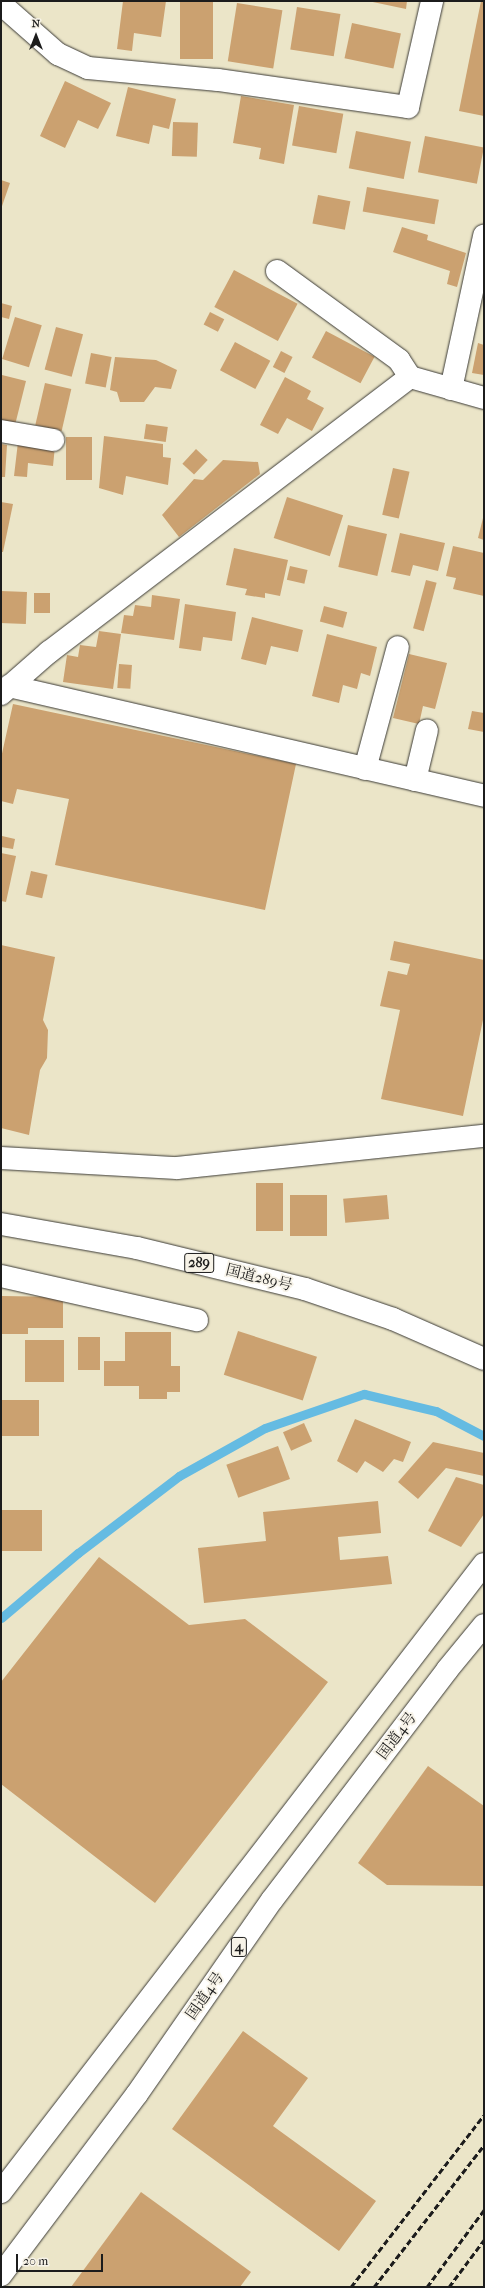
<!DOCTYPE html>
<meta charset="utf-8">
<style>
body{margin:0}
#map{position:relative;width:485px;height:2288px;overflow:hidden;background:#ebe5c8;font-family:"IM FELL French Canon","Noto Serif JP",serif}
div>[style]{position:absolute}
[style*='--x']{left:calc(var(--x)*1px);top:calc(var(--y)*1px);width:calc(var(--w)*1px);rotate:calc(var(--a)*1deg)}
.stream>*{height:9px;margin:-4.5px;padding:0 4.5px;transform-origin:4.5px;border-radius:4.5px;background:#65bbe2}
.building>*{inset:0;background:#cba170;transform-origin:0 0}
.roads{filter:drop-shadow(0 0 1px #3b3a36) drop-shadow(0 0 1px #3b3a36)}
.minor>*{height:22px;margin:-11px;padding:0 11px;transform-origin:11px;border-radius:11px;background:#fff}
.trunk>*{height:22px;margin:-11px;padding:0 11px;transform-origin:11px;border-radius:11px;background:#fff}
.rail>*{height:3px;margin-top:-1.5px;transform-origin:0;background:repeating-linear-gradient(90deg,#1c1c1c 0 6px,transparent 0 9px)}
span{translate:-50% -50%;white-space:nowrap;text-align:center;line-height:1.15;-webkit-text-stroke:3.5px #f7f3e8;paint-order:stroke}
.shield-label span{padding:1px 3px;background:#f7f3e8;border:1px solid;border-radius:3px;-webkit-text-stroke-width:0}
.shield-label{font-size:14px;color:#1c1c1c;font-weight:700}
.street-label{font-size:15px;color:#1c1c1c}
.frame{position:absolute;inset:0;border:2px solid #1c1c1c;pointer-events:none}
.north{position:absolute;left:16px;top:16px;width:40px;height:40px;-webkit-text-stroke:3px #f7f3e8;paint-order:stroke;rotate:0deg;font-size:11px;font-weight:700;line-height:16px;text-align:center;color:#1c1c1c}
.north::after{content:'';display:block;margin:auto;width:14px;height:18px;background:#1c1c1c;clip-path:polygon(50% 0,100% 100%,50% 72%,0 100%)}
.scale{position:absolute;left:16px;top:2254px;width:87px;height:18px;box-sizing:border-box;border:2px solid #1c1c1c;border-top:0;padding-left:5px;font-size:12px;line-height:14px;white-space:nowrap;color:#1c1c1c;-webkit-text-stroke:3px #f7f3e8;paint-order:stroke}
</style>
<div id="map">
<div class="stream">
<div style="--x:1;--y:1618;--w:101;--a:-40.2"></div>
<div style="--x:78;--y:1553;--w:127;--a:-37.3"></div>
<div style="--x:179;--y:1476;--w:98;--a:-29.2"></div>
<div style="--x:265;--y:1428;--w:105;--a:-19"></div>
<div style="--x:364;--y:1394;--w:74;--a:13.3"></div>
<div style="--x:436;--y:1411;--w:54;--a:27.5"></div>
</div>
<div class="building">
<div style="clip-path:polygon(123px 1px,166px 1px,161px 37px,134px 33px,132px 51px,117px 49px)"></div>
<div style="left:180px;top:1px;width:33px;height:58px"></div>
<div style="clip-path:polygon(368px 1px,407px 1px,406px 9px)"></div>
<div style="clip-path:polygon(481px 1px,484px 1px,484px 116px,459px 111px)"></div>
<div style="left:237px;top:3px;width:46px;height:59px;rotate:9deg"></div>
<div style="left:297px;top:7px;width:44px;height:43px;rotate:9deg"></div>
<div style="left:352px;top:23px;width:50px;height:36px;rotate:12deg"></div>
<div style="clip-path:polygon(65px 81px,111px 103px,98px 129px,78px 120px,65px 148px,40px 136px)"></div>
<div style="clip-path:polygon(128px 87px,176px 99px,169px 129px,153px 125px,149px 144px,116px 136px)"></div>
<div style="clip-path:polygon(241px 96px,294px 105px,284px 164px,259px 159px,261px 148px,233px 143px)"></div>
<div style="left:299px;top:106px;width:45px;height:40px;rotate:10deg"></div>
<div style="left:173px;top:122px;width:25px;height:34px;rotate:2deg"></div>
<div style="left:356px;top:131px;width:56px;height:38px;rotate:11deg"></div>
<div style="left:425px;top:136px;width:60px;height:37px;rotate:11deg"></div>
<div style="clip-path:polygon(1px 180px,10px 183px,1px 209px)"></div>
<div style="left:367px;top:187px;width:73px;height:25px;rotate:10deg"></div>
<div style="left:318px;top:195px;width:33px;height:29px;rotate:11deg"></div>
<div style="clip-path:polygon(402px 227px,428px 235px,427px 240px,466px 253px,457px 287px,447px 284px,450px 271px,393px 252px)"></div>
<div style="left:234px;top:270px;width:72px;height:42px;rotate:28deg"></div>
<div style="clip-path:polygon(1px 303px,12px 306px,9px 319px,1px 317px)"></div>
<div style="left:210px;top:312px;width:16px;height:14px;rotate:27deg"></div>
<div style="left:15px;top:317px;width:28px;height:44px;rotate:17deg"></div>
<div style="left:56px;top:327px;width:28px;height:44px;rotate:15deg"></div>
<div style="left:326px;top:331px;width:55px;height:30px;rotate:28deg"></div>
<div style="left:235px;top:342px;width:40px;height:32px;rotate:28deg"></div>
<div style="clip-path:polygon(478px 343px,484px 345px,484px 375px,472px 373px)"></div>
<div style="left:281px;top:351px;width:13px;height:18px;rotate:27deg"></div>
<div style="left:91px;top:353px;width:21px;height:31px;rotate:11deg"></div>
<div style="clip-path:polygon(115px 357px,156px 360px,177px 370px,171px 389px,155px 387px,144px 402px,120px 402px,117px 392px,110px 390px)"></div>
<div style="clip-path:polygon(2px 375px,26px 381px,15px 425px,1px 421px)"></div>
<div style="clip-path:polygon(285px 377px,311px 391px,307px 399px,324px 408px,312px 431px,287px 418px,278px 434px,260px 425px)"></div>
<div style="left:45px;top:383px;width:27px;height:43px;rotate:13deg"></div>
<div style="left:146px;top:424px;width:22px;height:15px;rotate:8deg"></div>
<div style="clip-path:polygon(104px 436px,163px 444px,163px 457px,171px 458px,168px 485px,126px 476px,123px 495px,99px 488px)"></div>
<div style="left:66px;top:437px;width:26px;height:43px"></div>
<div style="clip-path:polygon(18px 442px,55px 446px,53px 466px,28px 463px,27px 477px,14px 476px)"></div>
<div style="clip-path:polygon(1px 444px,7px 445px,5px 477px,1px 477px)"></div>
<div style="left:196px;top:449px;width:16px;height:20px;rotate:43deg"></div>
<div style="clip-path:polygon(223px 460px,258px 462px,260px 474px,179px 537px,162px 515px,194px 479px,203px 480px)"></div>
<div style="left:393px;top:468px;width:17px;height:48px;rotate:13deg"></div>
<div style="left:287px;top:497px;width:59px;height:43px;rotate:18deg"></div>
<div style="clip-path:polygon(1px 502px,13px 504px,3px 552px,1px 552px)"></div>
<div style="clip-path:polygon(484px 514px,484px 540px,478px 538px)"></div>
<div style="left:348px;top:525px;width:40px;height:43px;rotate:13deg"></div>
<div style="clip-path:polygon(400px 533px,445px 543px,438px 571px,413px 565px,410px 576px,391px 572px)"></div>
<div style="clip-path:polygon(453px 546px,484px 553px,484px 596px,453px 589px,456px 578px,446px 576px)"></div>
<div style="clip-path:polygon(234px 548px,288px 560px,280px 596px,265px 593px,265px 598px,245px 595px,247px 589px,226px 585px)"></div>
<div style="left:290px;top:566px;width:18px;height:14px;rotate:13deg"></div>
<div style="left:426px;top:580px;width:11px;height:50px;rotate:15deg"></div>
<div style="left:1px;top:591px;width:26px;height:32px;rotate:2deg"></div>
<div style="left:34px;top:593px;width:16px;height:20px"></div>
<div style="clip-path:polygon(152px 595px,180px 599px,174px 640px,121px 633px,124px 615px,133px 616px,135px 605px,151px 607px)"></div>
<div style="clip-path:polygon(185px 604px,236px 612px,232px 641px,203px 637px,201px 651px,179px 648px)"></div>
<div style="left:324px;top:606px;width:24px;height:16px;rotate:15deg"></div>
<div style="clip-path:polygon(252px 617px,303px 630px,298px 652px,271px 646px,266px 665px,241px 659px)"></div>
<div style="clip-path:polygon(99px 631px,121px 634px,113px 689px,63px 682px,67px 655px,78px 657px,80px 645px,96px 647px)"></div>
<div style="clip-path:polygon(327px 634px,377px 647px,370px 676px,361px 673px,357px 689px,343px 685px,339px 703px,312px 696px)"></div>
<div style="clip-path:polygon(409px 654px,447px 663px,435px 709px,423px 706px,419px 724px,393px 718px)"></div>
<div style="left:119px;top:664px;width:13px;height:24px;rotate:4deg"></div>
<div style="clip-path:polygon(13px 704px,296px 764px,265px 910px,55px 865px,69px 799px,17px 789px,13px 804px,1px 801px,1px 758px)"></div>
<div style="clip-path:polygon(472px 711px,484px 713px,484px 732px,468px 729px)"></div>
<div style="clip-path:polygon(2px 836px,15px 839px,13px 849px,1px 847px)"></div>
<div style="clip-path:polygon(1px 853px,16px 856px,6px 902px,1px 901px)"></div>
<div style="left:31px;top:871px;width:17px;height:24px;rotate:13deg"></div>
<div style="clip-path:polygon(394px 941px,484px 960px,484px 1015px,463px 1116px,381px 1099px,400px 1010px,380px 1006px,388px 971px,407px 975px,410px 964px,390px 960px)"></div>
<div style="clip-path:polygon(1px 945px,55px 957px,43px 1020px,48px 1030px,47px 1058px,40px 1070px,29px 1135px,1px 1128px)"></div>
<div style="left:256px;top:1183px;width:27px;height:48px"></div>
<div style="left:290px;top:1195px;width:37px;height:41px"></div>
<div style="left:387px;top:1195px;width:24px;height:44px;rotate:85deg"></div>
<div style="clip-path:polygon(2px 1296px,63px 1297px,63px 1328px,28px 1328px,28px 1334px,1px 1334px)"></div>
<div style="left:238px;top:1331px;width:83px;height:46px;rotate:18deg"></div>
<div style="clip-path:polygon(125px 1332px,171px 1332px,171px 1366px,180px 1366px,180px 1392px,167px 1392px,167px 1399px,139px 1399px,139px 1386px,104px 1386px,104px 1361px,125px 1361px)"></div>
<div style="left:78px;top:1337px;width:22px;height:33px"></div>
<div style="left:25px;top:1340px;width:39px;height:42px"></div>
<div style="left:1px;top:1400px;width:38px;height:36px"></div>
<div style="clip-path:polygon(355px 1419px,411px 1442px,403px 1462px,394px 1459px,383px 1472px,365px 1461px,357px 1473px,337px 1461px)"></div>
<div style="left:304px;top:1423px;width:20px;height:23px;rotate:66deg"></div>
<div style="clip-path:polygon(433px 1442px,484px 1453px,484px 1476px,446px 1468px,418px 1499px,398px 1482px)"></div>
<div style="left:278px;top:1446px;width:35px;height:55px;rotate:70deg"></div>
<div style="clip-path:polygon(456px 1477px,484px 1485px,484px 1514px,461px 1547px,428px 1531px)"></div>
<div style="clip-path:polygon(378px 1501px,381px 1533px,338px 1537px,340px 1560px,388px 1556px,392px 1584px,204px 1603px,198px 1548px,266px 1541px,263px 1512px)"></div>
<div style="left:1px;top:1510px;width:41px;height:41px"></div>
<div style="clip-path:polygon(99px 1557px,189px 1625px,245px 1619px,328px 1682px,155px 1903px,1px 1784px,1px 1682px)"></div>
<div style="clip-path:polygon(428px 1766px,484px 1806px,484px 1886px,387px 1885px,358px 1863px)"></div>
<div style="clip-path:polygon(243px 2031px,308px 2078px,273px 2126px,376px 2201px,339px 2251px,172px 2129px)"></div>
<div style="clip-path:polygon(141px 2192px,251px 2272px,240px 2287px,71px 2287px)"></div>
</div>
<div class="roads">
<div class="minor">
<div style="--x:1;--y:4;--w:76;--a:41.3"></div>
<div style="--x:58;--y:54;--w:33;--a:25"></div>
<div style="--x:88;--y:68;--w:131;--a:5.3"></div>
<div style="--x:218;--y:80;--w:192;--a:8.1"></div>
<div style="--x:408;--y:107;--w:109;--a:-77.2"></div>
<div style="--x:277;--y:271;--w:151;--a:36.1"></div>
<div style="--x:399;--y:360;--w:20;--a:57"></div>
<div style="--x:451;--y:389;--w:157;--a:-77.8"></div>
<div style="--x:1;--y:431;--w:53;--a:9.8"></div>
<div style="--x:9;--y:686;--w:488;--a:13"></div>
<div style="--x:1;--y:694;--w:64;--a:-41.2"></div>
<div style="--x:49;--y:652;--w:454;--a:-37.3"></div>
<div style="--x:410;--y:377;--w:77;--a:15.8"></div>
<div style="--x:365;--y:769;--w:126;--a:-74.9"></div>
<div style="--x:415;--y:780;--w:51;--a:-76.5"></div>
<div style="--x:1;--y:1158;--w:176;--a:3.3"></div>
<div style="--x:177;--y:1168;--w:309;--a:-6"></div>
<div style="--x:1;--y:1276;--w:201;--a:12.7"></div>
</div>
<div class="trunk">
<div style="--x:1;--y:1224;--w:138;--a:10"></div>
<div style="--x:137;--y:1248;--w:173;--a:13.7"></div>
<div style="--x:305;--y:1289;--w:93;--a:18.8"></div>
<div style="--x:393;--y:1319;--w:99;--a:23.7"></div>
<div style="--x:1;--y:2192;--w:792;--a:-52.44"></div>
<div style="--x:1;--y:2275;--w:226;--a:-53.1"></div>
<div style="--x:137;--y:2094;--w:236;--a:-55.2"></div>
<div style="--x:272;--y:1900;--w:289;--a:-52.7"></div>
<div style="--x:447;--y:1670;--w:58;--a:-50.6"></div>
</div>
</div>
<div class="rail">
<div style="--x:351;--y:2287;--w:217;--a:-52.3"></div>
<div style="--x:374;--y:2287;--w:180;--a:-52.2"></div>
<div style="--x:427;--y:2287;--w:96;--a:-53.5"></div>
<div style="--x:449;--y:2287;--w:59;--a:-53.3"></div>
</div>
<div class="shield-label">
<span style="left:199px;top:1263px">289</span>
<span style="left:239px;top:1947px">4</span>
</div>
<div class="street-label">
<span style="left:259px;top:1278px;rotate:14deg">国道289号</span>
<span style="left:397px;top:1736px;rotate:-53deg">国道4号</span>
<span style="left:205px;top:1996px;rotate:-55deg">国道4号</span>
</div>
<div class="frame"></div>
<div class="north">N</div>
<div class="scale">20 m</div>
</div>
